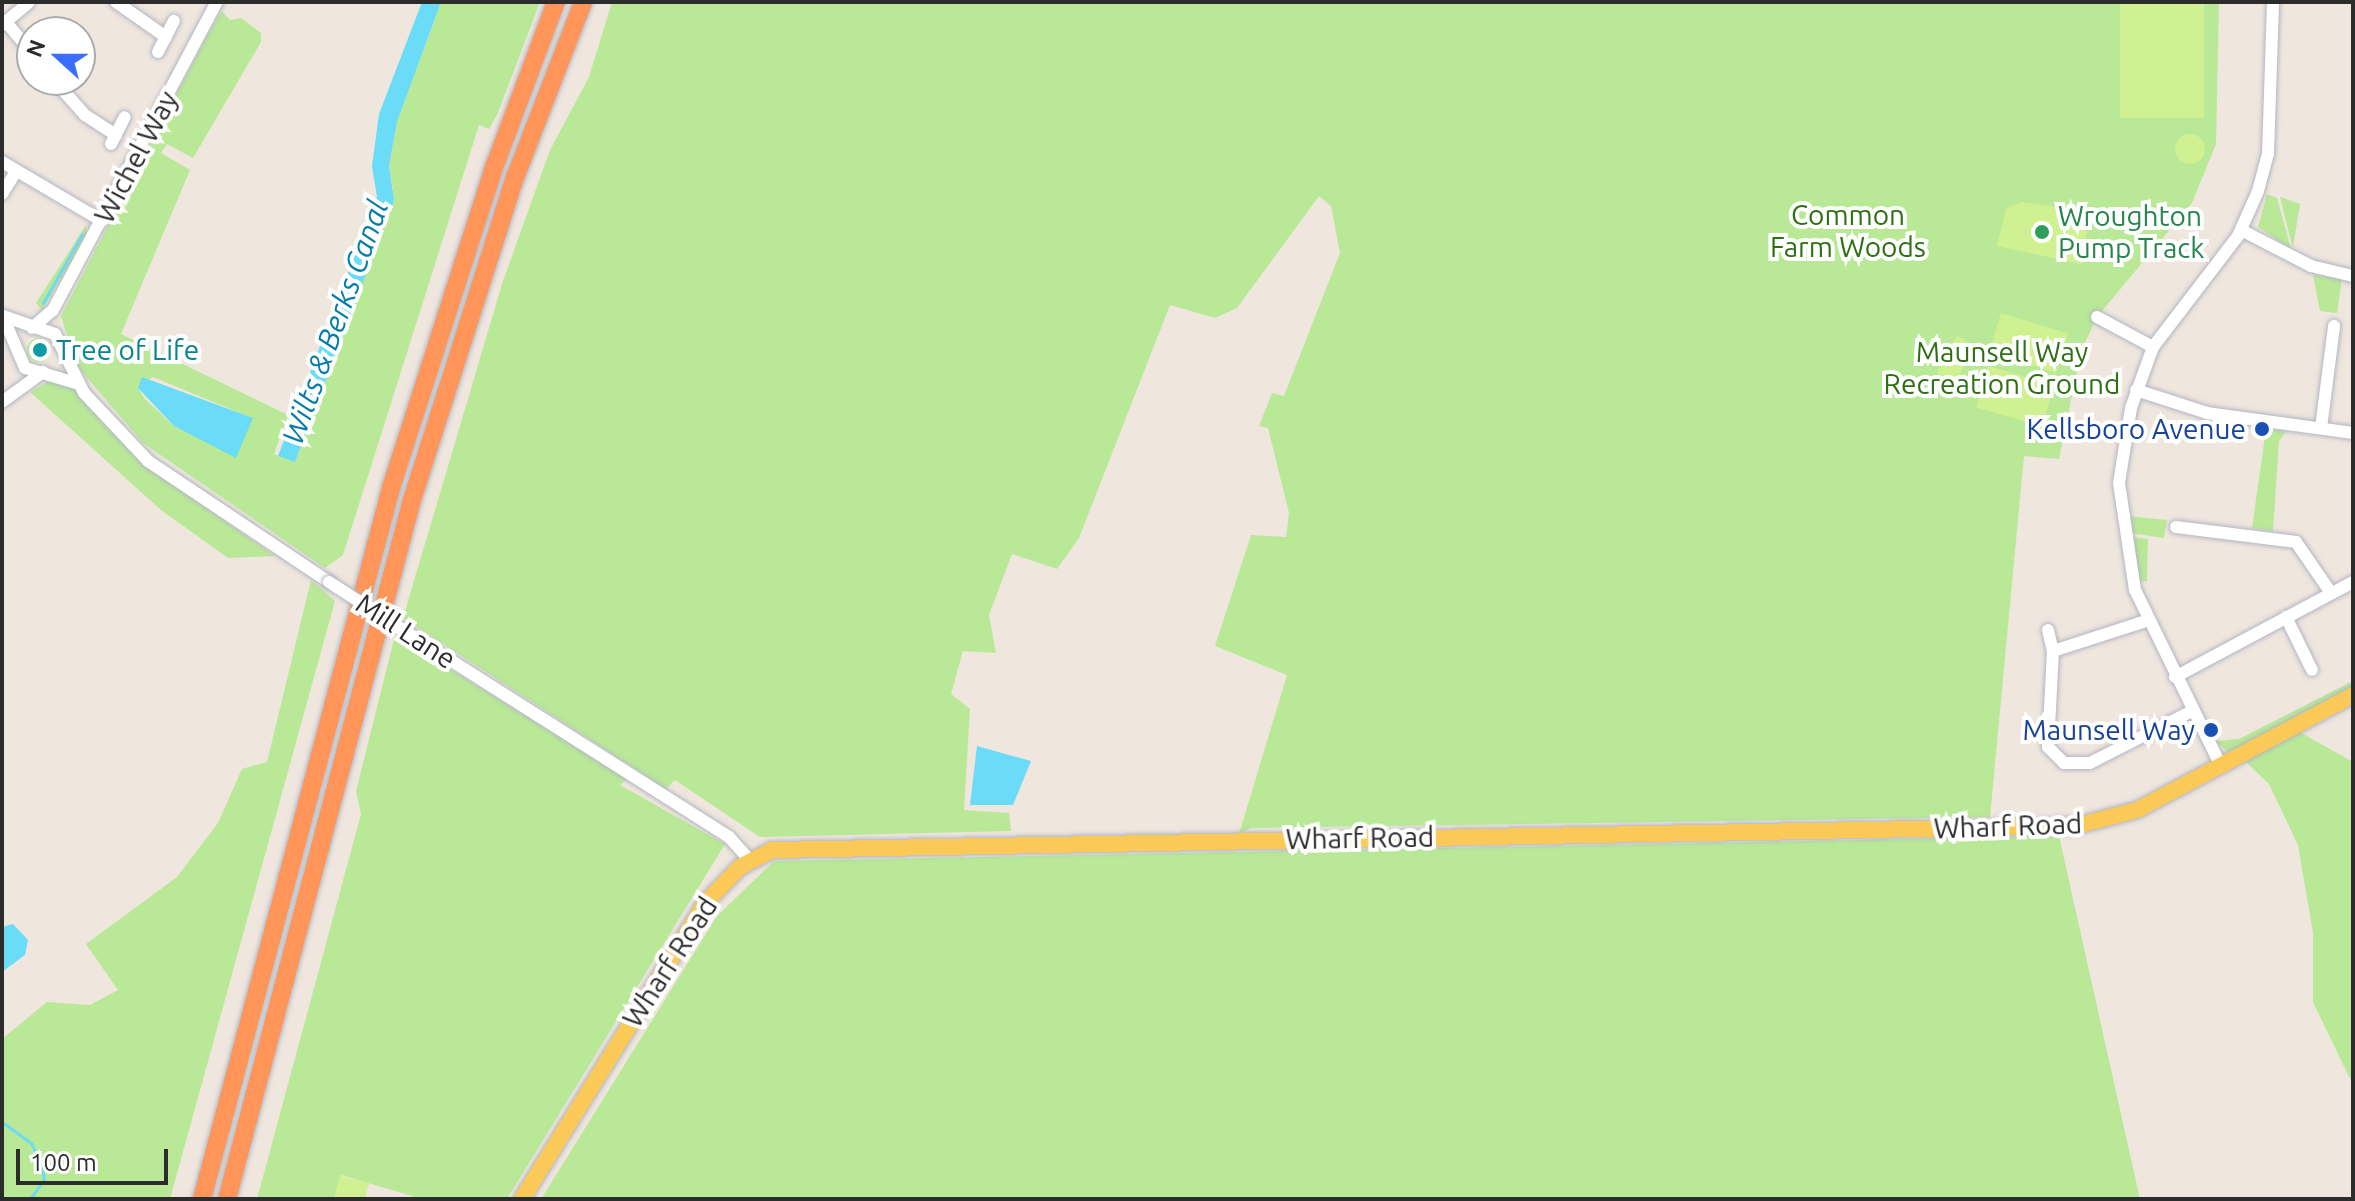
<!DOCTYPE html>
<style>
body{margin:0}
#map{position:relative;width:2355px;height:1201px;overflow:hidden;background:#efe6de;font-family:Ubuntu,sans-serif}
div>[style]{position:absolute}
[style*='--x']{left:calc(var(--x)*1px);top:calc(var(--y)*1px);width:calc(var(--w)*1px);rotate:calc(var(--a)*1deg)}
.green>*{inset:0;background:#b9e997}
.round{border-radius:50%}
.pitch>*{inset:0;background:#cff192;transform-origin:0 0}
.water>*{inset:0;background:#6adcf8}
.stream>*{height:3px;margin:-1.5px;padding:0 1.5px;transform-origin:1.5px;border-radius:1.5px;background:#6adcf8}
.roads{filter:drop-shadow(0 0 2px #b2b6c1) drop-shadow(0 0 2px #b2b6c1)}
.minor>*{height:12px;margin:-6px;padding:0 6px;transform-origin:6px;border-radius:6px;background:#fff}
.major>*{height:16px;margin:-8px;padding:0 8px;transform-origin:8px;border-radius:8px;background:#fbc957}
.highway>*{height:18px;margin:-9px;padding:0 9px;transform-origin:9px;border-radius:9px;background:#ff9559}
.bridges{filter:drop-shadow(0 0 2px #b2b6c1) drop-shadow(0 0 2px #b2b6c1)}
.minor-bridge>*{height:12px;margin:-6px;padding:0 6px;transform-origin:6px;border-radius:6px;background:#fff}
.dots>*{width:22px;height:22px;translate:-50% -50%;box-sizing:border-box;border:4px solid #fff;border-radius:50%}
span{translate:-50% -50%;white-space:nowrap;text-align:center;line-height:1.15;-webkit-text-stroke:8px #fff;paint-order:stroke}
.street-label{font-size:28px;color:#2c2c2c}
.park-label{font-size:28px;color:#2f7015}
.leisure-label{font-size:28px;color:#27864d}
.left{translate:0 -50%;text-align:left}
.culture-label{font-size:28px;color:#0d838f}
.transit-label{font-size:28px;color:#164399}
.right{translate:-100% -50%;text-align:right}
.water-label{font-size:30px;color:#047ca9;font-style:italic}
.frame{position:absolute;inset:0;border:4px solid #2c2c2c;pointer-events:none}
.north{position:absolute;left:16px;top:16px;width:80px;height:80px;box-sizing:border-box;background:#fff;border:2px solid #ababab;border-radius:50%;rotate:291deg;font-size:22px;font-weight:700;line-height:32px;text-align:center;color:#2c2c2c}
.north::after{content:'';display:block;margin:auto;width:28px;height:36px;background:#3b6dff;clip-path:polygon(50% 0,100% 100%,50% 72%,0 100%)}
.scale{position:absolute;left:16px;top:1149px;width:152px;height:36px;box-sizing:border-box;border:4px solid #2c2c2c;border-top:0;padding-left:10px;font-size:24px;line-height:28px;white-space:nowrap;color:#2c2c2c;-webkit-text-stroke:6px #fff;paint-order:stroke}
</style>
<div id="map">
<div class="green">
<div style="clip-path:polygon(evenodd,441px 2px,540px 2px,497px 115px,489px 129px,479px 125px,343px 555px,325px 568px,143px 443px,77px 366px,61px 316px,209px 32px,222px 11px,230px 20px,241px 18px,261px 33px,261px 42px,193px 158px,167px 144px,161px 153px,190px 170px,121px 334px,288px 415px,274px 454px,295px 462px,393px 190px,389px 166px,397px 122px,441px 2px,153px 377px,252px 418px,236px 457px,174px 426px,145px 399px,138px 388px,153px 377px)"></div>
<div style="clip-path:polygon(612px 2px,2219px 2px,2216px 144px,2192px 203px,2097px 317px,2081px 351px,2059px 459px,2024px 456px,1990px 817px,1251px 828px,1239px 834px,1287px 675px,1215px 646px,1251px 535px,1286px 537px,1289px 513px,1268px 428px,1259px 426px,1272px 393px,1284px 396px,1340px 253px,1331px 206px,1319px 196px,1237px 308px,1215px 318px,1170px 305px,1079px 538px,1057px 569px,1012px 554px,989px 615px,996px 653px,963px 651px,951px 694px,970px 709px,964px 810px,1009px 813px,1011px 831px,760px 837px,675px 780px,666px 789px,403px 618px,502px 284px,550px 150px,589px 77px)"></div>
<div style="clip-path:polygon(2267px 194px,2277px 198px,2291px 249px,2258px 227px)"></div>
<div style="clip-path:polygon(2280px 197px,2300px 204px,2293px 247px,2291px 241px)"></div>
<div style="clip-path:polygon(86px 225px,87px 236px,42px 310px,36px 303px)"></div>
<div style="clip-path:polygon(2313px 275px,2342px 279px,2337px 313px,2320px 311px)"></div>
<div class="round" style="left:27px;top:338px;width:24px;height:24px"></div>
<div style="clip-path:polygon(49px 381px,73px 388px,140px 462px,275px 556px,228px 558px,161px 510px,30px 392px)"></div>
<div style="clip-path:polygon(2266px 429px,2286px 431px,2279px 441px,2273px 531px,2252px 528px)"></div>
<div style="clip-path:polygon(2128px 516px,2167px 520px,2164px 538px,2130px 533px)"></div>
<div style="clip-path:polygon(2131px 537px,2148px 539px,2147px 581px,2139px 581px)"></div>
<div style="clip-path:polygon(311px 580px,335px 601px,170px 1199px,2px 1199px,2px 1039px,47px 1002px,90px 1005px,118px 990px,86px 944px,177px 877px,218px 823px,242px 769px,267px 762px)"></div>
<div style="clip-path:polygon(395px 635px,627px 779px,620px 785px,725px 844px,507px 1199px,422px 1199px,341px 1175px,334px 1199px,257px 1199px,361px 814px,356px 791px)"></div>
<div style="clip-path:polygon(2353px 681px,2353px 689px,2229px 753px,2215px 741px,2239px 739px)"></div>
<div style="clip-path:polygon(2298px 731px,2353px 762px,2353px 1085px,2313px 1002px,2313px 933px,2298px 845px,2269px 784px,2246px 762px)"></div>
<div style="clip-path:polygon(2059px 836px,2140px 1199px,541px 1199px,717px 916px,774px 861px)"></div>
</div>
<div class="pitch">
<div style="left:2120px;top:2px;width:84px;height:116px"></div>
<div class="round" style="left:2175px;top:134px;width:30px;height:30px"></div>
<div style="clip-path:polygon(2021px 202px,2082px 211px,2088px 225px,2081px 264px,1997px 246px,2006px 209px)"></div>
<div style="left:2001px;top:313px;width:70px;height:41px;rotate:17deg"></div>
<div style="left:1957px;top:336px;width:21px;height:42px;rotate:29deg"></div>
<div style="left:1988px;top:366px;width:69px;height:43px;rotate:16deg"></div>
<div style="clip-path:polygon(340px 1176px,369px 1183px,365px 1199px,334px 1199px)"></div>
</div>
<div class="water">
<div style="clip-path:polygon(422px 2px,441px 2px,397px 122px,389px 166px,394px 200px,295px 462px,278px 456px,377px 197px,372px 166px,379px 114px)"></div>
<div style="clip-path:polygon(142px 377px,253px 418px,236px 458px,174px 426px,138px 388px)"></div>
<div style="clip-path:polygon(977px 746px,1031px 761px,1013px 805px,970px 805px)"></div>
<div style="clip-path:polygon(13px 924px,28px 940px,25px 955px,2px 972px,2px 927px)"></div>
</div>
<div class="stream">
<div style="--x:43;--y:303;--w:79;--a:-60.5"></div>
<div style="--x:2;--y:1122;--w:36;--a:36"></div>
<div style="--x:31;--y:1143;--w:20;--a:63"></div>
<div style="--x:40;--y:1161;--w:18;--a:77"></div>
<div style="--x:44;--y:1179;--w:24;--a:125"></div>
</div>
<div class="roads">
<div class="minor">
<div style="--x:116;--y:2;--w:61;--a:35"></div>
<div style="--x:6;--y:22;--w:40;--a:50"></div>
<div style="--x:2;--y:25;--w:35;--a:-40"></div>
<div style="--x:158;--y:52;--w:35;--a:-63"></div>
<div style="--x:54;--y:80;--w:47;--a:48.5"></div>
<div style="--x:85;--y:115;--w:37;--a:33"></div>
<div style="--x:111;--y:144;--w:30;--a:-63"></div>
<div style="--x:2;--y:162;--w:116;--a:30.5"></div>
<div style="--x:2;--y:194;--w:22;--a:-58"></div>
<div style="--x:2241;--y:230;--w:79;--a:27.2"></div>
<div style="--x:2311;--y:266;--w:43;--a:13.4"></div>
<div style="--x:3;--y:316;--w:55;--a:19.1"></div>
<div style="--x:55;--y:334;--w:66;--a:63.8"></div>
<div style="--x:84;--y:393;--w:93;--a:46.7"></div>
<div style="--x:148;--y:461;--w:218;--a:33.8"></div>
<div style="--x:2097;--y:317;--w:64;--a:28.2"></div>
<div style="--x:4;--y:319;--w:53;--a:66.8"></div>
<div style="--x:25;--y:368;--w:53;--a:16.4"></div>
<div style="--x:32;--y:328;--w:28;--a:-41"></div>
<div style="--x:53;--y:310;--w:349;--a:-62"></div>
<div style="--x:2136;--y:390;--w:75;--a:17.9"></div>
<div style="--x:2207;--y:413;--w:147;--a:7.8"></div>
<div style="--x:2;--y:402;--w:51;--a:-36.2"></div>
<div style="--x:2321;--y:428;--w:103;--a:-82.7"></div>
<div style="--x:2176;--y:527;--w:121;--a:7.1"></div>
<div style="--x:2296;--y:542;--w:62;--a:55.5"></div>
<div style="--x:2286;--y:617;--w:59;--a:63.9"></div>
<div style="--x:2146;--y:621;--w:98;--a:162.1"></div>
<div style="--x:2053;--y:651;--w:96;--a:93"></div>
<div style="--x:2048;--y:747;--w:23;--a:45"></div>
<div style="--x:2064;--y:763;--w:26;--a:0"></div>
<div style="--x:2090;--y:763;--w:114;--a:-27"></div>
<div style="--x:2048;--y:630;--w:22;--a:77"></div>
<div style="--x:414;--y:637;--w:373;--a:32.4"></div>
<div style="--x:729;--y:837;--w:31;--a:48"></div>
<div style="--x:2175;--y:677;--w:202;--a:-28.1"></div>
<div style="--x:2220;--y:764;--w:194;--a:-116"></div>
<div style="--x:2135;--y:590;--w:108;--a:-98.5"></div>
<div style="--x:2119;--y:483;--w:76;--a:-80.9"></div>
<div style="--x:2131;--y:408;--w:65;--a:-70.2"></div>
<div style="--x:2153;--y:347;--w:140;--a:-52.6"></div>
<div style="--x:2238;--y:236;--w:49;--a:-66"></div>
<div style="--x:2258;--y:191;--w:38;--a:-75"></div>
<div style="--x:2268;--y:154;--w:152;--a:-88.1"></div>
</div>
<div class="major">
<div style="--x:522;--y:1199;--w:349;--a:-58.2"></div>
<div style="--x:706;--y:902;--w:49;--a:-45.8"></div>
<div style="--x:740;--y:867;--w:36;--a:-28"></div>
<div style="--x:772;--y:850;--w:1304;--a:-1.05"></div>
<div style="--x:2076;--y:826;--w:63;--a:-14.7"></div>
<div style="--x:2137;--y:810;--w:245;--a:-28"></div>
</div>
<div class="highway">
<div style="--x:202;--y:1199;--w:736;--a:-75.11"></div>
<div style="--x:391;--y:488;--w:339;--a:-72.2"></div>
<div style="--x:495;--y:165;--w:174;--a:-69.5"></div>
<div style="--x:227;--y:1199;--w:723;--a:-75.18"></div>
<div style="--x:412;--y:500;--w:341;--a:-72.3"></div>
<div style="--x:516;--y:175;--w:186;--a:-68.8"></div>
</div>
</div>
<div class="bridges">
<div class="minor-bridge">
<div style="--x:329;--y:582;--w:101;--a:32.9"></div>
</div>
</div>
<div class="dots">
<div style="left:2042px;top:232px;background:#2e9e5b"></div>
<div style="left:40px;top:350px;background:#0f9aa8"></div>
<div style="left:2262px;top:429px;background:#1a4fb4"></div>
<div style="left:2211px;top:730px;background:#1a4fb4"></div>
</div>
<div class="street-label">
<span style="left:136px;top:157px;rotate:-62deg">Wichel Way</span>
<span style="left:406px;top:631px;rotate:33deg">Mill Lane</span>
<span style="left:2008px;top:826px;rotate:-2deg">Wharf Road</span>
<span style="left:1360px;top:838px;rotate:-1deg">Wharf Road</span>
<span style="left:670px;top:962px;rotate:-57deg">Wharf Road</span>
</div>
<div class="park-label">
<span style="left:1848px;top:231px">Common<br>Farm Woods</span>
<span style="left:2002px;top:368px">Maunsell Way<br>Recreation Ground</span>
</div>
<div class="leisure-label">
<span class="left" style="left:2058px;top:232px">Wroughton<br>Pump Track</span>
</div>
<div class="culture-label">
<span class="left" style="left:56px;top:350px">Tree of Life</span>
</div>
<div class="transit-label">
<span class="right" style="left:2246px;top:429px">Kellsboro Avenue</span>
<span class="right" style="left:2195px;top:730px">Maunsell Way</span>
</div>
<div class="water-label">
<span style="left:335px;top:322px;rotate:-70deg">Wilts &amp; Berks Canal</span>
</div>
<div class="frame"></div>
<div class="north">N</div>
<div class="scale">100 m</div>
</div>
